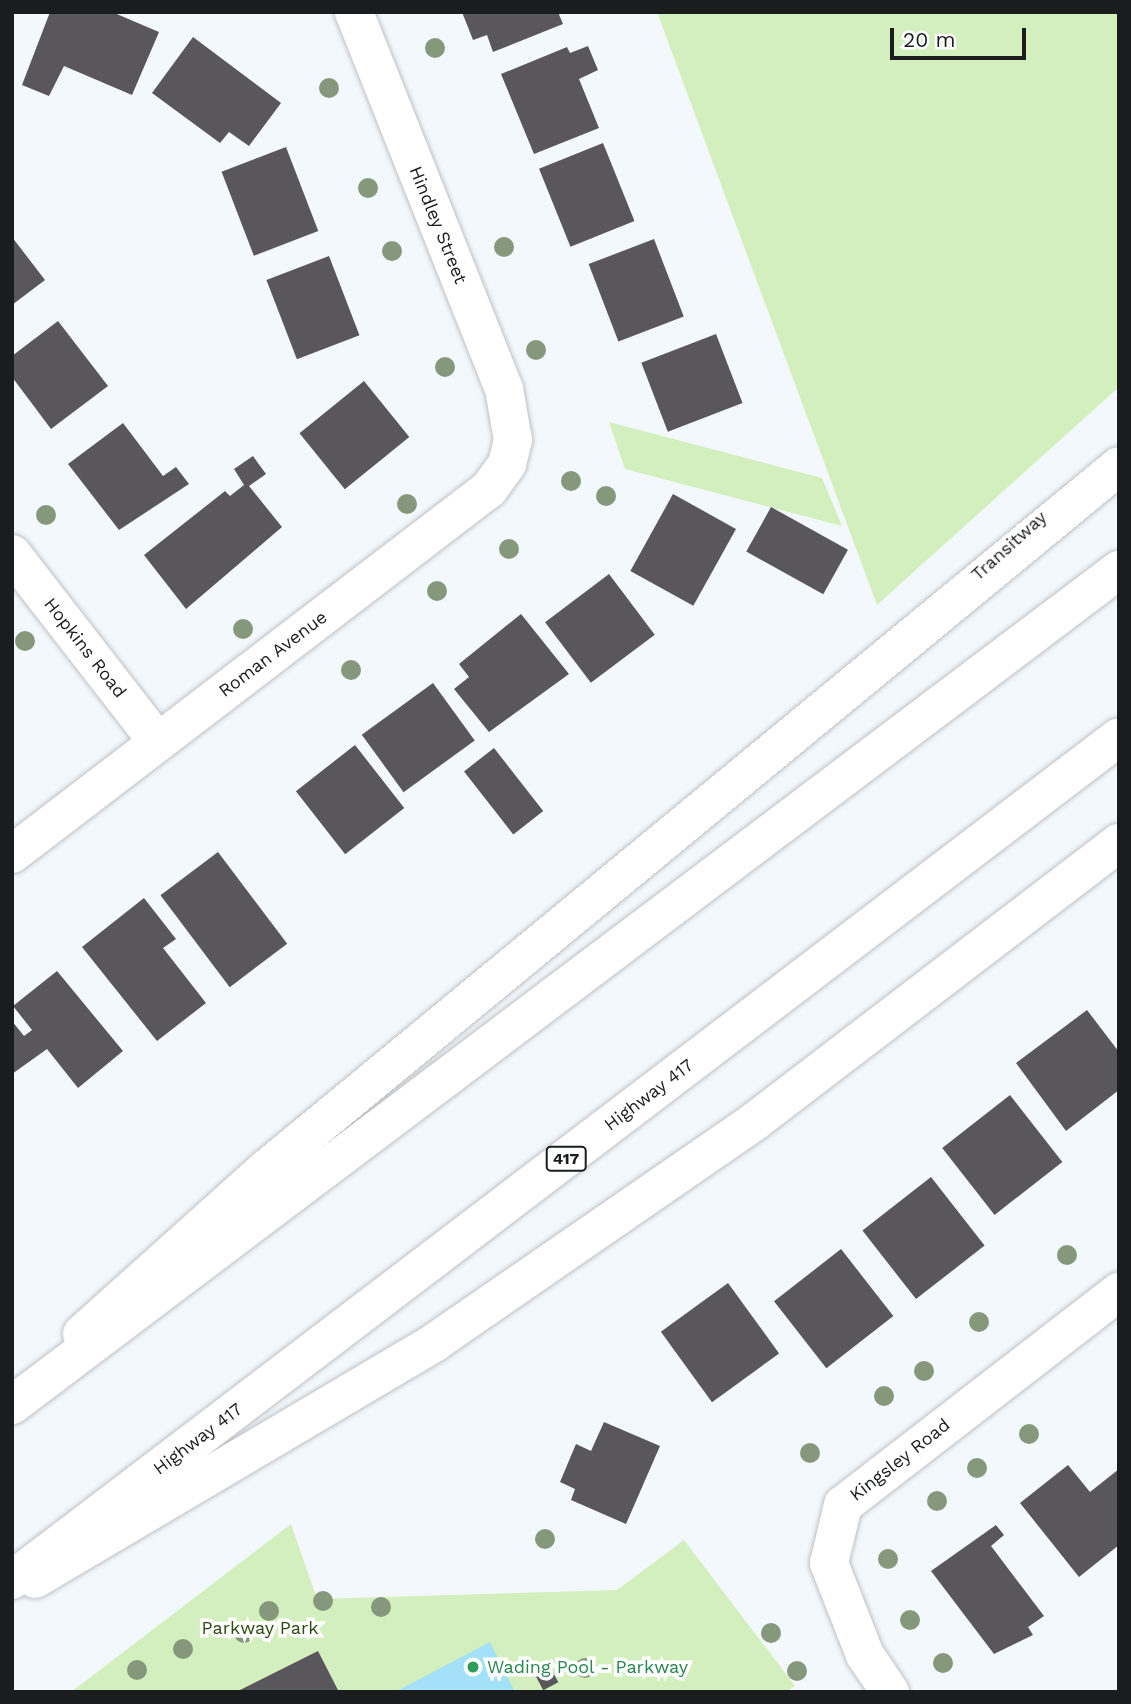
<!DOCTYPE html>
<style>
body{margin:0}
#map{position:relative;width:1131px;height:1704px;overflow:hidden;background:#f3f8fc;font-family:"Work Sans",sans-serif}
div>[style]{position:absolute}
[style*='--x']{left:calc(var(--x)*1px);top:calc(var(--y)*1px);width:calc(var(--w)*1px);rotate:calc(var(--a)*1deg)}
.green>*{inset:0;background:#d2efbd}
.water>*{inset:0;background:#a2e1f8}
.building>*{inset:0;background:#59575c;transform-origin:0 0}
.roads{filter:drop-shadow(0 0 2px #bdc1c5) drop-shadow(0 0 2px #bdc1c5)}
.minor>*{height:38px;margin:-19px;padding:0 19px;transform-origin:19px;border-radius:19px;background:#fff}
.highway>*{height:38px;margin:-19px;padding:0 19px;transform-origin:19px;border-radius:19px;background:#fff}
.trees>*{width:20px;height:20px;margin:-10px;border-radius:50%;background:#86987b}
.dots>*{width:19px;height:19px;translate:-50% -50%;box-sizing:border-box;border:4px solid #fff;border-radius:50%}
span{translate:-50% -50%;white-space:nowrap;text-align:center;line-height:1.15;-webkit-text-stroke:7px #fff;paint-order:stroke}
.shield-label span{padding:2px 5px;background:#fff;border:2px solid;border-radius:5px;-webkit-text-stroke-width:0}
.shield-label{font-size:16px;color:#1a1c1d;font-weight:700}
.street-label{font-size:18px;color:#1a1c1d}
.park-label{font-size:18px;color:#2d4911}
.leisure-label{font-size:18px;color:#27864d}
.left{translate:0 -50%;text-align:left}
.frame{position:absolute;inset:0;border:14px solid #1a1c1d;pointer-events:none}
.scale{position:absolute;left:890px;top:28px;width:136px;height:32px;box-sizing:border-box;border:4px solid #1a1c1d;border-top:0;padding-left:9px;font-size:21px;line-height:24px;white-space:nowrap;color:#1a1c1d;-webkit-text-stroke:5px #fff;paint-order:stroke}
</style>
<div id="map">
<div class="green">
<div style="clip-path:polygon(657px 12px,1119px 12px,1119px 387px,877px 605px)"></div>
<div style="clip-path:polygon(609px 422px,822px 478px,842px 526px,625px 469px)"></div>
<div style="clip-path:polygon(291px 1524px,317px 1599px,617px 1590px,684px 1540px,795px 1686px,786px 1692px,71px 1692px)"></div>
</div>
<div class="water">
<div style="clip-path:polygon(490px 1642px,515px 1692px,395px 1692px)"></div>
</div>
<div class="building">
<div style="clip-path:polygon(50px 12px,112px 12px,159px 32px,132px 95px,64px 66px,49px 96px,22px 85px)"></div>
<div style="clip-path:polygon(462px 12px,558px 12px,563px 24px,493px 52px,487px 35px,473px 40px)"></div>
<div style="clip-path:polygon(193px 37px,281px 103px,249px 146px,229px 132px,220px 143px,152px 93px)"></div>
<div style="clip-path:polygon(588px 46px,598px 70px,579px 79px,599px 128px,534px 154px,501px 74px,567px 47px,570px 53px)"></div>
<div style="left:603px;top:143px;width:84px;height:69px;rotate:68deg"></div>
<div style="left:286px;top:147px;width:90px;height:69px;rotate:69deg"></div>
<div style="clip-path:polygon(12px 237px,45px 280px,12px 305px)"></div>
<div style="left:654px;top:239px;width:83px;height:70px;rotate:69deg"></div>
<div style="left:329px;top:256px;width:85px;height:67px;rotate:69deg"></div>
<div style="clip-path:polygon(58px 321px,108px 386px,51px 429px,12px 377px,12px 356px)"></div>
<div style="left:716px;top:334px;width:74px;height:80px;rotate:69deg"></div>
<div style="left:364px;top:381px;width:72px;height:83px;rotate:51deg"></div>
<div style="clip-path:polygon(123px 423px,163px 476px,176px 467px,189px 484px,119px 530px,68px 464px)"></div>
<div style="clip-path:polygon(253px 456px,266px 474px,249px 486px,282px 527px,186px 609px,144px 555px,225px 491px,230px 496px,244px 485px,234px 469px)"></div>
<div style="left:673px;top:494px;width:72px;height:88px;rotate:29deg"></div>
<div style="left:771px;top:507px;width:88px;height:51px;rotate:29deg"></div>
<div style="left:609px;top:574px;width:76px;height:80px;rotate:53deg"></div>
<div style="clip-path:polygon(521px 614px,569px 674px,489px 732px,454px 689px,469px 677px,459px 664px)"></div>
<div style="left:433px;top:683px;width:71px;height:88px;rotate:54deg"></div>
<div style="left:355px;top:745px;width:80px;height:75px;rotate:52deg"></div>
<div style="left:494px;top:748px;width:80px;height:38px;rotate:52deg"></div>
<div style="left:218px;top:852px;width:115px;height:72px;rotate:53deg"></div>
<div style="clip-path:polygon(144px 898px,176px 939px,163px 948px,206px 1003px,157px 1041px,82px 947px)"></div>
<div style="clip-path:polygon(57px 971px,123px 1051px,78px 1088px,47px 1049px,12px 1074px,12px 1021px,24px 1036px,32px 1030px,13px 1006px)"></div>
<div style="clip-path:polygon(1087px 1010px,1119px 1052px,1119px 1090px,1066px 1131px,1016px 1063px)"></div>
<div style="left:1010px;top:1095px;width:85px;height:86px;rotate:52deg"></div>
<div style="left:931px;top:1177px;width:87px;height:87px;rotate:52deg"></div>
<div style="left:841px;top:1249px;width:85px;height:85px;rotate:52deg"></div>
<div style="left:728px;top:1283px;width:87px;height:83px;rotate:54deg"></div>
<div style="clip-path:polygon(604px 1422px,660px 1446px,626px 1524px,571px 1500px,575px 1489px,560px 1482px,576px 1444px,591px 1451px)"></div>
<div style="clip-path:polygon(1068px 1465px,1090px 1492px,1119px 1469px,1119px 1545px,1079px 1577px,1020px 1503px)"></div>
<div style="clip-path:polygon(996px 1525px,1004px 1535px,991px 1546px,1044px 1616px,1028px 1627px,1033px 1635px,994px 1654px,931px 1571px)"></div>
<div style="clip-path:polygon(318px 1651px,339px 1692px,236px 1692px)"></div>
<div style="left:547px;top:1661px;width:24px;height:17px;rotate:62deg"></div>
</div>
<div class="roads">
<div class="minor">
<div style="--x:12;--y:554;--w:238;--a:52.2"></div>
<div style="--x:12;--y:854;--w:601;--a:-37.42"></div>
<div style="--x:489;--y:489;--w:31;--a:-54"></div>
<div style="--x:507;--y:464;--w:25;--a:-76"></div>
<div style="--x:513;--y:440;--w:52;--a:-100"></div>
<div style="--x:504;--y:389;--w:406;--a:-111.7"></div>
<div style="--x:82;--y:1334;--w:247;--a:-41.9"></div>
<div style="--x:266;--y:1169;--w:1105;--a:-39.49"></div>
<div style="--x:35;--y:1579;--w:465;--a:-30.6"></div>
<div style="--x:435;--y:1342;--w:389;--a:-34.6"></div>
<div style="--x:755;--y:1121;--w:458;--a:-37.4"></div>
<div style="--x:890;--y:1692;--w:45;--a:-124"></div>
<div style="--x:865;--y:1655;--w:99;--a:-111.4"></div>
<div style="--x:829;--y:1563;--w:60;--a:-76.4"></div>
<div style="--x:843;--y:1505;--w:349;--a:-37.7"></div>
</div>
<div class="highway">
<div style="--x:12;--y:1405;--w:1387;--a:-37.03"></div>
<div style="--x:12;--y:1580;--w:1391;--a:-37.29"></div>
</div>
</div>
<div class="trees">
<div style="left:435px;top:48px"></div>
<div style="left:329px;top:88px"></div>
<div style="left:368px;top:188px"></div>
<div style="left:504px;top:247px"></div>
<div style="left:392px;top:251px"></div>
<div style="left:536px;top:350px"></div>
<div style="left:445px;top:367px"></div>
<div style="left:571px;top:481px"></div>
<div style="left:606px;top:496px"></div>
<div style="left:407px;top:504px"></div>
<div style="left:46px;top:515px"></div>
<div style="left:509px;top:549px"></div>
<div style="left:437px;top:591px"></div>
<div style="left:243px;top:629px"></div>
<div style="left:25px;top:641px"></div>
<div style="left:351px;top:670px"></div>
<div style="left:1067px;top:1255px"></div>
<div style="left:979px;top:1322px"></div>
<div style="left:924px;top:1371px"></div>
<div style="left:884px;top:1396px"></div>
<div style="left:1029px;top:1434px"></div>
<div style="left:810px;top:1453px"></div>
<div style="left:977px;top:1468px"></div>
<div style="left:937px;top:1501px"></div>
<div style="left:545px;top:1539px"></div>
<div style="left:888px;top:1559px"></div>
<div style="left:323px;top:1601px"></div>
<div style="left:381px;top:1607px"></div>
<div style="left:269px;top:1611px"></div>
<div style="left:910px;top:1620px"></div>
<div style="left:244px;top:1633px"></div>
<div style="left:771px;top:1633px"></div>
<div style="left:183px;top:1649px"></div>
<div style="left:943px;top:1663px"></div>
<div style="left:585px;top:1668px"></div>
<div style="left:137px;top:1670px"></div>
<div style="left:797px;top:1671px"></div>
</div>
<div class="dots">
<div style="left:473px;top:1667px;background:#2e9e5b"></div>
</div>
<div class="shield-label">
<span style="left:566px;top:1159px">417</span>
</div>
<div class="street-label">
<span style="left:438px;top:225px;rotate:68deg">Hindley Street</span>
<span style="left:1009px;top:546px;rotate:-42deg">Transitway</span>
<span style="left:85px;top:648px;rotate:52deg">Hopkins Road</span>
<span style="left:273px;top:654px;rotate:-37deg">Roman Avenue</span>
<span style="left:649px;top:1095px;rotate:-37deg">Highway 417</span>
<span style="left:198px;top:1439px;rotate:-37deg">Highway 417</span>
<span style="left:900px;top:1460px;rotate:-38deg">Kingsley Road</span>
</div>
<div class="park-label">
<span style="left:260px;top:1628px">Parkway Park</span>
</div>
<div class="leisure-label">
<span class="left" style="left:487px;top:1667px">Wading Pool - Parkway</span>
</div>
<div class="frame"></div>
<div class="scale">20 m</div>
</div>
